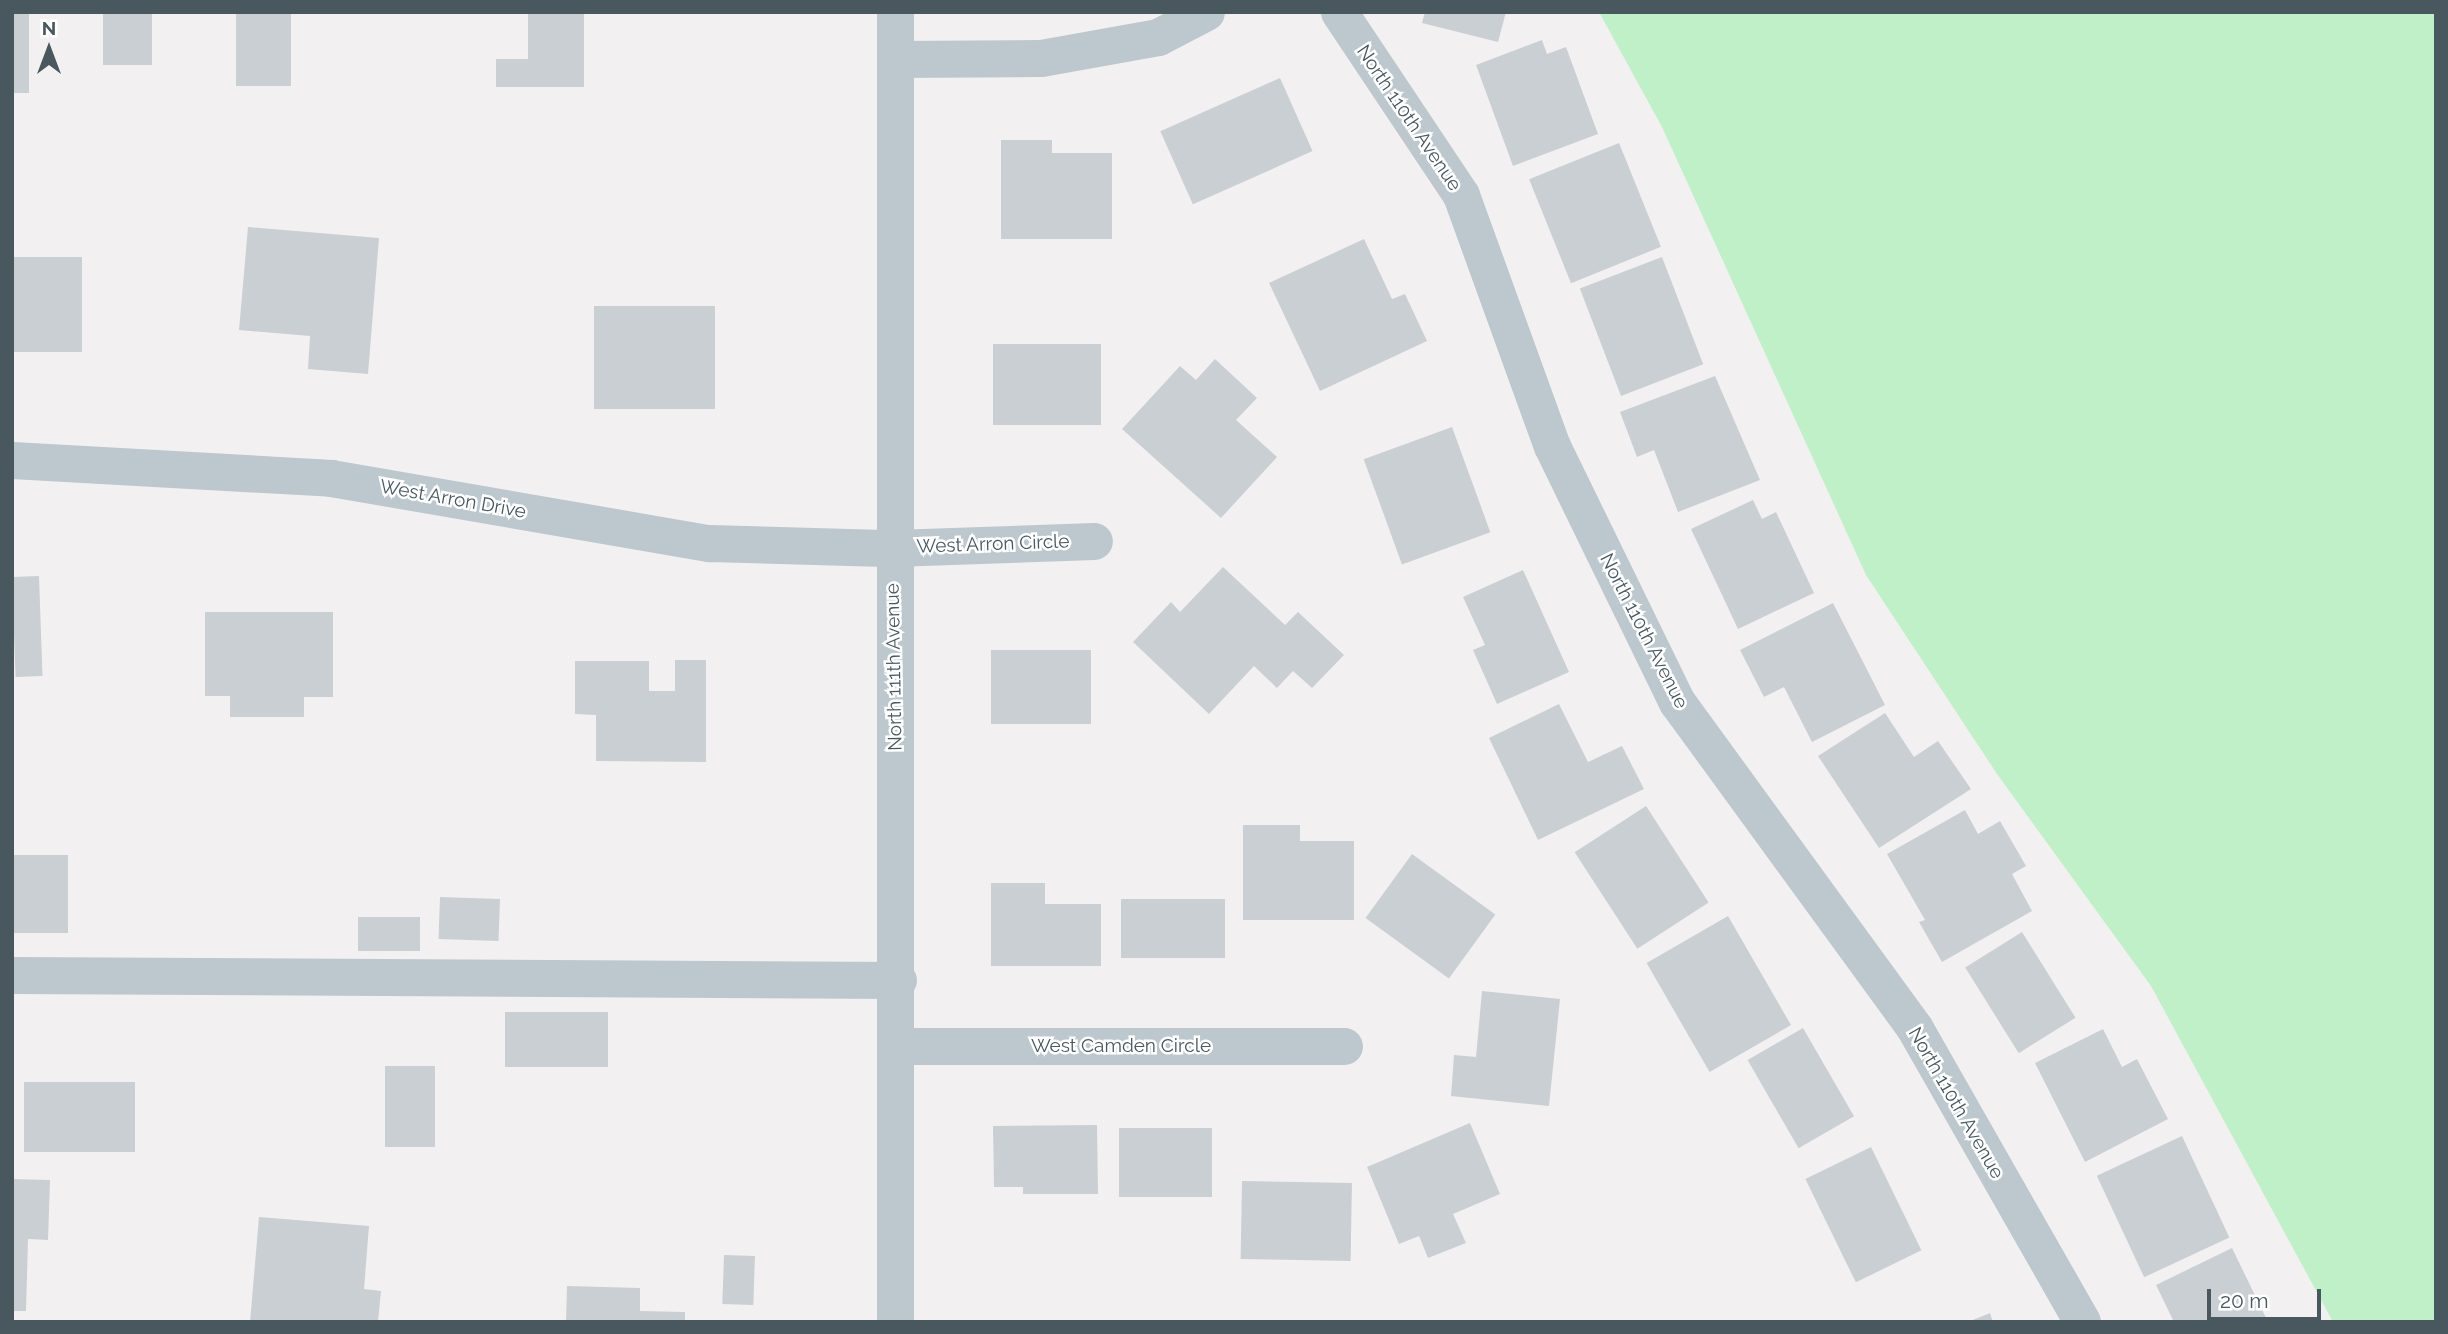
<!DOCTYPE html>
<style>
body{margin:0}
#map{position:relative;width:2448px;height:1334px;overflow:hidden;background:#f3f0f1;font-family:Raleway,sans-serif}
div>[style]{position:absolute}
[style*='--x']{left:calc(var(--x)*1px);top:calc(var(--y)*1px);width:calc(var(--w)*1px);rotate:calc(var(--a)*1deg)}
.green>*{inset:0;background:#bff0c8}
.building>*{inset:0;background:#cacfd3;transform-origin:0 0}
.minor>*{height:37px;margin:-18.5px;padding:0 18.5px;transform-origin:18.5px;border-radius:18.5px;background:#bcc8cd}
span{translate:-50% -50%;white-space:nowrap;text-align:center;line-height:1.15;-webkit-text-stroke:5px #fff;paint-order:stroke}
.street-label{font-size:19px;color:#48585e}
.frame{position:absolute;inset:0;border:14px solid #48585e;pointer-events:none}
.north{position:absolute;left:14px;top:14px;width:70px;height:70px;-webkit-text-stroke:5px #fff;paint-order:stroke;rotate:0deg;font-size:19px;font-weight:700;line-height:28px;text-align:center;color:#48585e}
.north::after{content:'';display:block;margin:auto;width:24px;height:32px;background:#48585e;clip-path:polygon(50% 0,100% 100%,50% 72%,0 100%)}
.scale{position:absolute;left:2207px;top:1289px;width:114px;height:32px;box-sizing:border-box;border:4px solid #48585e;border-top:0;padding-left:9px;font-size:21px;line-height:24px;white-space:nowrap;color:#48585e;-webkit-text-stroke:5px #fff;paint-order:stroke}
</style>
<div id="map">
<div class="green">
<div style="clip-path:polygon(1599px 12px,2436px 12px,2436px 1322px,2333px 1322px,2151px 986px,1997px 774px,1866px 575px,1662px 127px)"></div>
</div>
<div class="building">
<div style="left:103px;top:12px;width:49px;height:53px"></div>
<div style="left:236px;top:12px;width:55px;height:74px"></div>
<div style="clip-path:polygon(528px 12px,584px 12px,584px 87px,496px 87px,496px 59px,528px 59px)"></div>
<div style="clip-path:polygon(1425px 12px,1506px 12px,1498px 42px,1422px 23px)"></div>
<div style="left:12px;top:14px;width:17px;height:79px"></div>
<div style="clip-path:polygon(1542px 40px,1547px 54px,1566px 47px,1598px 134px,1513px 166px,1476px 65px)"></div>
<div style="left:1280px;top:78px;width:80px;height:131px;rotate:66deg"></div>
<div style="clip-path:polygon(1001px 140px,1052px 140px,1052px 153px,1112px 153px,1112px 239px,1001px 239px)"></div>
<div style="left:1619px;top:143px;width:112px;height:97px;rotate:68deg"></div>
<div style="clip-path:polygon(248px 227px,379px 238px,368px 374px,308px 369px,310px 336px,239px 330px)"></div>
<div style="clip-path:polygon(1364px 239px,1392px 299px,1405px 294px,1427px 341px,1320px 391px,1269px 283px)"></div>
<div style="left:12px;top:257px;width:70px;height:95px"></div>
<div style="left:1662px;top:257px;width:115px;height:88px;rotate:69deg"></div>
<div style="left:594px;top:306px;width:121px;height:103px"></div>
<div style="left:993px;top:344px;width:108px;height:81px"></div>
<div style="clip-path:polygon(1215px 359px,1257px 398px,1236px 420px,1277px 457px,1221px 518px,1122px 429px,1180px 366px,1196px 380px)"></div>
<div style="clip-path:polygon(1715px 376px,1760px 480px,1678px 512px,1654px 450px,1637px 457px,1620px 412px)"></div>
<div style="left:1452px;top:427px;width:112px;height:94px;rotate:70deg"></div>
<div style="clip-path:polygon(1753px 500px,1762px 519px,1776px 512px,1814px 593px,1738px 629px,1691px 529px)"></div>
<div style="clip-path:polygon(1223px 567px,1285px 625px,1298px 612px,1344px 655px,1312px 688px,1293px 671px,1277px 688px,1254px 666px,1209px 714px,1133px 642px,1171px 602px,1180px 612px)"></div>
<div style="clip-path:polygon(1523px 570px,1569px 672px,1497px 704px,1473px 650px,1485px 645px,1463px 597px)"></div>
<div style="left:39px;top:576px;width:100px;height:27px;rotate:88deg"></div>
<div style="clip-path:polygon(1833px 603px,1885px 705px,1812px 742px,1784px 687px,1764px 697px,1740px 650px)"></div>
<div style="clip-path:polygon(205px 612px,333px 612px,333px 697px,304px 697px,304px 717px,230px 717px,230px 696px,205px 696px)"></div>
<div style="left:991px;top:650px;width:100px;height:74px"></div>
<div style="clip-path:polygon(675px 660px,706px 660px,706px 762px,596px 761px,596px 715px,575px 714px,575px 661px,649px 661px,649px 691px,675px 691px)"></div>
<div style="clip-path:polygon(1559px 704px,1588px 762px,1622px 746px,1644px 789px,1538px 840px,1489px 738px)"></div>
<div style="clip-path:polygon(1885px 713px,1914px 757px,1938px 741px,1971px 789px,1879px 848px,1818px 756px)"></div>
<div style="left:1646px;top:806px;width:115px;height:85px;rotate:57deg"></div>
<div style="clip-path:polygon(1965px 810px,1978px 834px,2000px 821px,2026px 866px,2012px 874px,2032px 911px,1942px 962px,1919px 922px,1925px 920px,1887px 854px)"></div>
<div style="clip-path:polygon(1243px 825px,1300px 825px,1300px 841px,1354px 841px,1354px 920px,1243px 920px)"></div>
<div style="left:1412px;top:854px;width:103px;height:79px;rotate:36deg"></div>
<div style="left:12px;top:855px;width:56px;height:78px"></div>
<div style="clip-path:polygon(991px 883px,1045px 883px,1045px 904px,1101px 904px,1101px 966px,991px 966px)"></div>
<div style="left:440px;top:897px;width:60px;height:42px;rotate:2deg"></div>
<div style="left:1121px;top:899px;width:104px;height:59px"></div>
<div style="left:1728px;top:916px;width:126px;height:94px;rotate:60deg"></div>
<div style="left:358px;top:917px;width:62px;height:34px"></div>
<div style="left:2022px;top:932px;width:101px;height:67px;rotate:58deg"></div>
<div style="clip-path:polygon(1482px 991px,1560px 999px,1549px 1106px,1451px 1096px,1454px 1055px,1476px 1057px)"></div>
<div style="left:505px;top:1012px;width:103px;height:55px"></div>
<div style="left:1803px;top:1028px;width:102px;height:64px;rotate:60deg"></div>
<div style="clip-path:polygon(2103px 1029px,2122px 1067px,2137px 1059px,2168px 1119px,2085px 1162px,2035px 1063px)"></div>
<div style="left:385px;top:1066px;width:50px;height:81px"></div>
<div style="left:24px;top:1082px;width:111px;height:70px"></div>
<div style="clip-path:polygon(1470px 1123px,1500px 1194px,1453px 1214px,1466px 1243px,1428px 1258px,1419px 1236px,1399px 1244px,1367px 1167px)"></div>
<div style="clip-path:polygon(1097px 1125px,1098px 1194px,1023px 1194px,1023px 1187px,994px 1187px,993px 1126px)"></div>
<div style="left:1119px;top:1128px;width:93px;height:69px"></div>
<div style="left:2182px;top:1136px;width:112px;height:94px;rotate:65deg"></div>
<div style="left:1871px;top:1147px;width:115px;height:73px;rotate:64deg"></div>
<div style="clip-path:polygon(12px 1179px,50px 1180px,48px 1240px,28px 1239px,26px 1311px,12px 1311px)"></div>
<div style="left:1242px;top:1181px;width:110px;height:78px;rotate:1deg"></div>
<div style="clip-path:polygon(259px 1217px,369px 1226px,364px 1289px,381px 1291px,378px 1322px,250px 1322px)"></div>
<div style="clip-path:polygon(2232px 1248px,2268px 1322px,2174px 1322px,2156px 1285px)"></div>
<div style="left:724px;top:1255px;width:31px;height:49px;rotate:2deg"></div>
<div style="clip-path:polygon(567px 1286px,640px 1288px,640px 1311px,685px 1312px,685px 1322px,566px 1322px)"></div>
<div style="clip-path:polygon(1990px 1313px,1993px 1322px,1968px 1322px)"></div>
</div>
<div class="minor">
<div style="--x:895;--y:12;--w:1310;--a:90"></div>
<div style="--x:1339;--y:12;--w:220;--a:56.3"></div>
<div style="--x:1461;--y:195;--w:267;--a:70.1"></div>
<div style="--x:1552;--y:446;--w:285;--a:64"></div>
<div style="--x:1677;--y:702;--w:402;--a:53.9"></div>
<div style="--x:1914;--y:1027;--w:339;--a:60.3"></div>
<div style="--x:895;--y:59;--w:146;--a:-0.4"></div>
<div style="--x:1041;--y:58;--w:119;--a:-10.2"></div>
<div style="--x:1158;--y:37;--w:54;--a:-27.5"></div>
<div style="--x:12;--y:460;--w:320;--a:3.2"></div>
<div style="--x:331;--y:478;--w:384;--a:9.8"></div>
<div style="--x:709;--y:543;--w:184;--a:1.6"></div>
<div style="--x:893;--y:548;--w:201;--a:-2"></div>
<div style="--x:12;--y:975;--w:886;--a:0.32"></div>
<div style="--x:898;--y:1046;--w:446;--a:0"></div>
</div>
<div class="street-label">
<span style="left:1409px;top:118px;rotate:56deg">North 110th Avenue</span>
<span style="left:453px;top:499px;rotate:10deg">West Arron Drive</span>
<span style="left:993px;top:544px;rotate:-2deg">West Arron Circle</span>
<span style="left:1644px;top:631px;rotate:63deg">North 110th Avenue</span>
<span style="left:894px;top:667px;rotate:-91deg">North 111th Avenue</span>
<span style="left:1121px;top:1046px">West Camden Circle</span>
<span style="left:1956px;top:1103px;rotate:60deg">North 110th Avenue</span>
</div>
<div class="frame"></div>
<div class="north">N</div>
<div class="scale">20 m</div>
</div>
